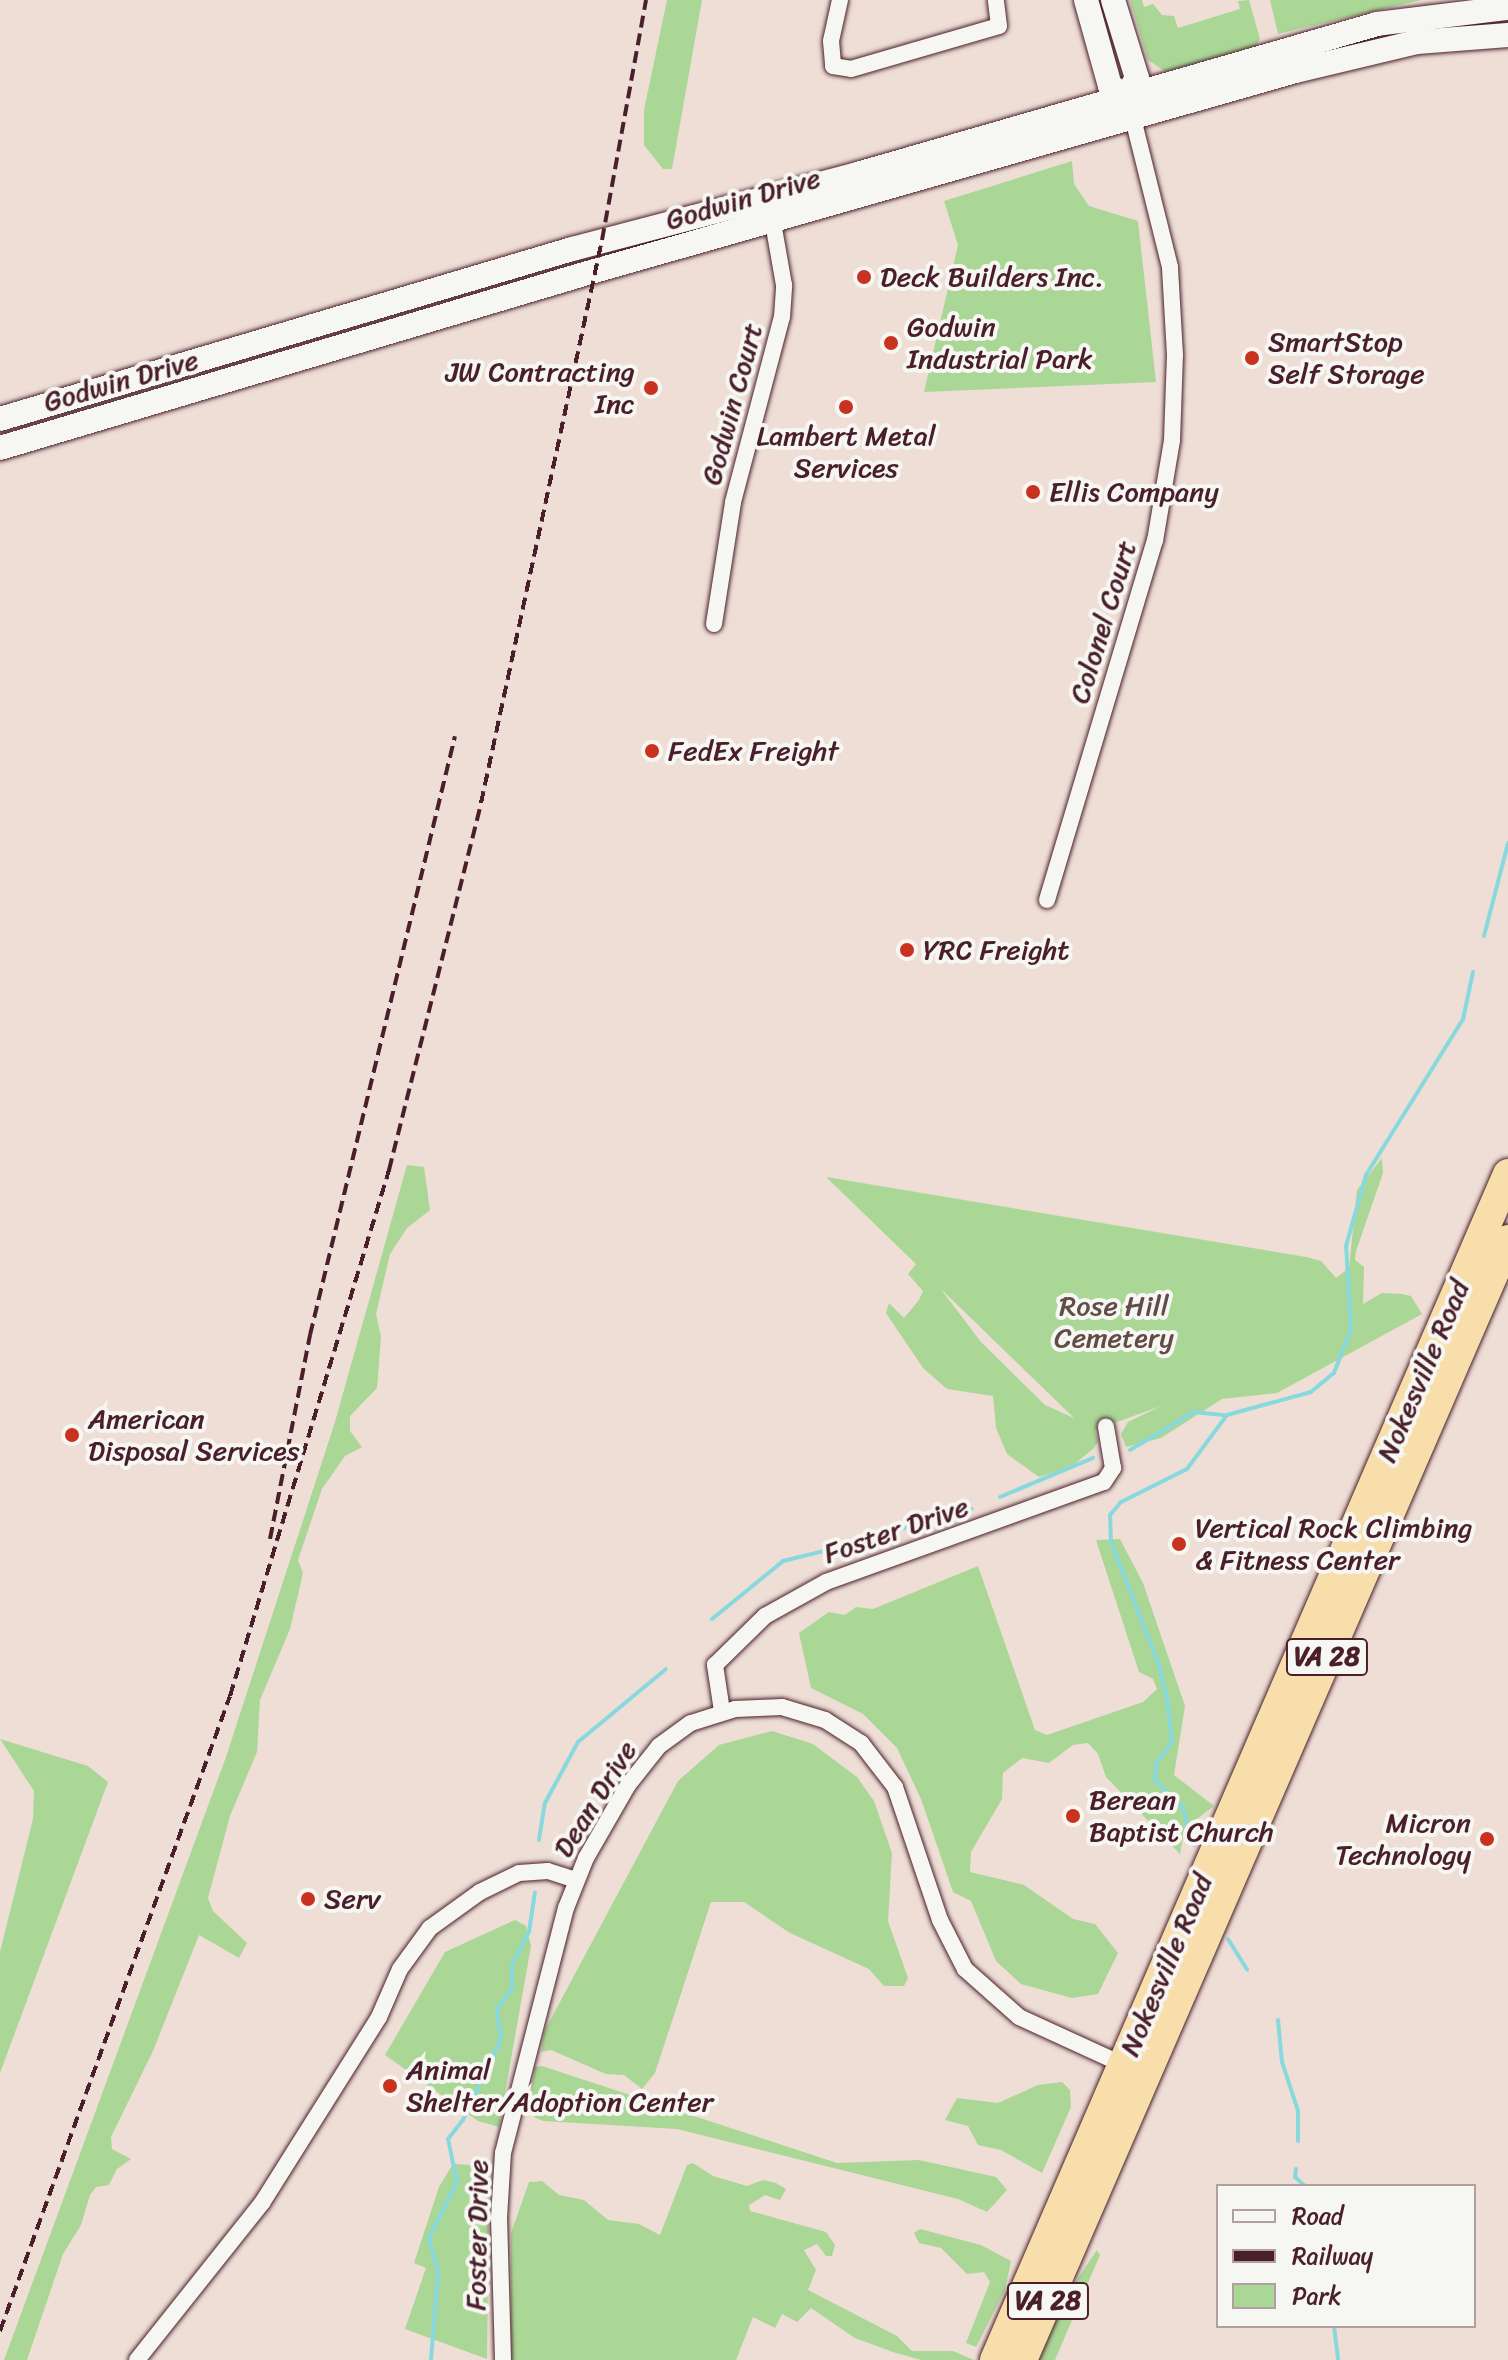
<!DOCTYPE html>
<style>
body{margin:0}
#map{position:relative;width:1508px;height:2360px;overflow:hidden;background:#eeded6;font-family:Sriracha,sans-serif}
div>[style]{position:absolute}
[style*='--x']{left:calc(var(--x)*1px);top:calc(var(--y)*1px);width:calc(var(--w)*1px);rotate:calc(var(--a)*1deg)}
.green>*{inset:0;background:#aad796}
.stream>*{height:4px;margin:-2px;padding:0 2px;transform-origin:2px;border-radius:2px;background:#87d9de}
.roads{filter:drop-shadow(0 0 2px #4a1f2b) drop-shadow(0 0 2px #4a1f2b)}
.street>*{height:16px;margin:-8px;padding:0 8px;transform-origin:8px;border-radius:8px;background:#f6f6f2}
.secondary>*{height:24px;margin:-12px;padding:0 12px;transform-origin:12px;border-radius:12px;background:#f6f6f2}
.highway>*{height:30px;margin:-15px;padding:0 15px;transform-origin:15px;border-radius:15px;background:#f8deab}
.rail>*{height:4px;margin-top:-2px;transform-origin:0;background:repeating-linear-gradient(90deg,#4a1f2b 0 12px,transparent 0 18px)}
.dots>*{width:22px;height:22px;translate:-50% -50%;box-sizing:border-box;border:4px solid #f6f6f2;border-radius:50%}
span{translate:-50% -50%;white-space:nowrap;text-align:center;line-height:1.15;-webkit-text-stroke:8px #f6f6f2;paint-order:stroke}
.shield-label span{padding:2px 6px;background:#f6f6f2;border:2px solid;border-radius:6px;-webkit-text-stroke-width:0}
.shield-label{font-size:26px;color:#4a1f2b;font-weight:700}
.street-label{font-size:28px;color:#4a1f2b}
.poi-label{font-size:28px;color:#4a1f2b}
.left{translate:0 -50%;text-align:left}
.right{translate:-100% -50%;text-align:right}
.park-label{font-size:28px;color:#624d46}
.legend{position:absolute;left:1216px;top:2184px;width:260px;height:144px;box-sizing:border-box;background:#f6f6f2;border:2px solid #b1a0a2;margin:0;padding:10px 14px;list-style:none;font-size:24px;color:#4a1f2b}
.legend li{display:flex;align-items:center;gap:16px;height:40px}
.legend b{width:40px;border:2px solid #b1a0a2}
</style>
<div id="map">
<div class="green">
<div style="clip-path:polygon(667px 0,702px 0,672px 169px,663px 169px,644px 145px,644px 110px)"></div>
<div style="clip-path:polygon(1130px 0,1142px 0,1144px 7px,1153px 4px,1162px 15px,1174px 16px,1178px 28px,1240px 9px,1238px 1px,1249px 0,1260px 39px,1256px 46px,1166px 72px,1148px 60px)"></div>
<div style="clip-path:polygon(1270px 0,1421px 0,1278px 34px)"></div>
<div style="clip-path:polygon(1072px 161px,1074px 184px,1089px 206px,1138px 221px,1156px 382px,924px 392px,958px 245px,944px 201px)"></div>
<div style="clip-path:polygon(evenodd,1382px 1158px,1383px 1173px,1356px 1251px,1355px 1260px,1364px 1267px,1363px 1304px,1382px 1293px,1402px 1294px,1411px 1296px,1422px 1314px,1277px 1393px,1222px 1399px,1161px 1438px,1126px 1447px,1121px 1434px,1128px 1422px,1161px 1406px,1095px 1430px,1098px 1442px,1093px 1449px,1071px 1467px,1039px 1477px,1007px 1454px,996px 1428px,993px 1396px,947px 1389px,923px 1368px,886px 1313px,889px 1303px,904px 1318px,919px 1300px,923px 1291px,908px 1274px,916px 1264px,826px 1177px,1306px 1257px,1321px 1261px,1336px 1278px,1349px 1268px,1357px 1190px,1382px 1158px,940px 1288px,1074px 1418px,1045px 1405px,981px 1342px,940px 1288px)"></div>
<div style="clip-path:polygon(407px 1165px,424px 1167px,430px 1210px,407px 1228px,390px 1254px,376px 1314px,381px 1337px,377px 1388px,350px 1416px,350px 1431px,362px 1447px,345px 1456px,322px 1489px,298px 1560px,303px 1573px,290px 1629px,260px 1700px,257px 1752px,230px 1816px,208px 1898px,213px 1911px,247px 1943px,239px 1958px,199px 1935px,153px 2051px,111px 2137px,112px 2149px,131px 2159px,117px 2169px,109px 2185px,96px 2187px,90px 2195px,81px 2225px,63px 2254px,27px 2360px,4px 2360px,226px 1757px,335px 1422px)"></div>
<div style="clip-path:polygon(1120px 1539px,1143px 1583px,1185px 1706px,1174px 1775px,1214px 1806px,1185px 1828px,1180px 1854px,1106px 1777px,1098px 1754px,1088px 1743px,1073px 1745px,1049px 1763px,1022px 1758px,1003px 1773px,1002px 1799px,971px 1852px,970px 1872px,1024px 1885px,1073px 1919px,1095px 1924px,1118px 1953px,1098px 1994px,1072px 1998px,1021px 1984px,996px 1961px,971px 1901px,953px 1892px,921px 1799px,897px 1748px,863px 1714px,811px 1688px,799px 1633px,829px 1612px,845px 1615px,856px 1607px,873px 1609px,978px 1566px,1035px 1730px,1047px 1735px,1143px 1702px,1157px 1689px,1153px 1679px,1139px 1672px,1096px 1540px)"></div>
<div style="clip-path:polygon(772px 1731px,813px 1744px,857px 1777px,874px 1801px,892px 1853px,888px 1921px,908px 1978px,904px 1986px,884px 1986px,869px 1969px,790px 1933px,744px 1902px,711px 1902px,655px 2073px,642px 2089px,624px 2075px,606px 2074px,551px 2050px,541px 2052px,545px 2030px,678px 1781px,719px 1745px)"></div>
<div style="clip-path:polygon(0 1739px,88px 1766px,108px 1782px,0 2073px,0 1952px,33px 1819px,34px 1791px)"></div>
<div style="clip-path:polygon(515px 1920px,526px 1926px,531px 1946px,499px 2127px,478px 2121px,385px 2055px,445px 1952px)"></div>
<div style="clip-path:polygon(542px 2066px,837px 2163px,919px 2160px,996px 2177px,1007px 2190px,987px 2212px,958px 2199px,677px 2129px,543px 2121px,534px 2117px,530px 2102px,535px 2067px)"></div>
<div style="clip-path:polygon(1062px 2082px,1070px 2090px,1071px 2107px,1042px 2173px,1001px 2150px,978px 2145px,968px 2126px,945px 2120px,957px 2098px,998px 2103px,1038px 2085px)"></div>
<div style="clip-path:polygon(693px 2163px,713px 2176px,747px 2186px,763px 2180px,776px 2183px,786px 2189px,780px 2200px,765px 2195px,749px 2205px,750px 2211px,826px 2232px,835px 2245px,832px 2256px,826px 2256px,817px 2244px,804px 2250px,816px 2270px,808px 2290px,897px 2336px,912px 2351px,953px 2351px,974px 2360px,921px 2360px,893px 2352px,855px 2338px,811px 2308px,797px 2322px,782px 2314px,775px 2328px,753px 2317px,736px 2360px,511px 2360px,511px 2233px,529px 2182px,542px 2181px,559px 2195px,584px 2200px,608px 2220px,639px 2224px,660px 2235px,687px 2165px)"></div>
<div style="clip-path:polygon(453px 2164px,471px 2165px,489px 2176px,487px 2359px,405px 2329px,426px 2268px,414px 2263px,439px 2187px)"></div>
<div style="clip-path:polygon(920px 2229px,981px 2245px,1011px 2261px,1005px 2290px,976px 2347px,966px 2343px,990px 2282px,984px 2272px,967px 2274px,941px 2248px,919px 2243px,914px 2233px)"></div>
<div style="clip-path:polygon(1097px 2250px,1100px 2255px,1055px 2360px,1038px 2360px,1070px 2290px)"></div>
</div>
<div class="stream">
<div style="--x:1484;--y:936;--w:96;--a:-75.5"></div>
<div style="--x:1130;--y:1450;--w:74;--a:-30.7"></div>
<div style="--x:1194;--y:1412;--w:30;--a:6"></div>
<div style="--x:1000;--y:1497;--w:101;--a:-22.8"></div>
<div style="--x:859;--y:1541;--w:117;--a:-15.8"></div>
<div style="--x:712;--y:1619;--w:92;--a:-39.2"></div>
<div style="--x:783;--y:1561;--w:50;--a:-13.8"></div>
<div style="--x:539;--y:1840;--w:37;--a:-81"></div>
<div style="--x:545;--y:1803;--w:69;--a:-61.6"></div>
<div style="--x:578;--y:1742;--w:114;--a:-39.7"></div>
<div style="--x:1194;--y:1845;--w:39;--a:-107"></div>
<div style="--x:1183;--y:1808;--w:40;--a:-135"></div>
<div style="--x:1155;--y:1780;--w:16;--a:-86"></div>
<div style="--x:1156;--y:1764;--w:27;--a:-54"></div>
<div style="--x:1172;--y:1742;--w:44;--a:-96.5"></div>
<div style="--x:1167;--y:1698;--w:34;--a:-104"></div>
<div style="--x:1159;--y:1665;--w:132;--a:-111.3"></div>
<div style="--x:1111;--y:1542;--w:27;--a:-92"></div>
<div style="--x:1110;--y:1515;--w:17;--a:-50"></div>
<div style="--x:1121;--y:1502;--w:74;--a:-26.6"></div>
<div style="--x:1187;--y:1469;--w:67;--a:-53.5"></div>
<div style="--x:1227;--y:1415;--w:87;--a:-15.3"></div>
<div style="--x:1311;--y:1392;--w:30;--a:-40"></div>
<div style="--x:1334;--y:1373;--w:47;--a:-68.9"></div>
<div style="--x:1351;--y:1329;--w:83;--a:-93.4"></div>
<div style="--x:1346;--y:1246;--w:74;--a:-74.3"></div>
<div style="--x:1366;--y:1175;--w:184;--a:-58.1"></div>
<div style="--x:1463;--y:1019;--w:48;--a:-78"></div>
<div style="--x:1228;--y:1939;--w:36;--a:58"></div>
<div style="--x:1278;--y:2020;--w:42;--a:84.6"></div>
<div style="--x:1282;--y:2062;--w:52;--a:71.9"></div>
<div style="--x:1298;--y:2111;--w:30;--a:90"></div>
<div style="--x:1296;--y:2169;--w:8;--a:97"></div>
<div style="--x:1295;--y:2177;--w:13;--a:42"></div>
<div style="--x:1334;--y:2326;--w:34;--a:83"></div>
<div style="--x:431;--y:2360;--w:88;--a:-85.5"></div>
<div style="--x:438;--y:2272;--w:35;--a:-105"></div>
<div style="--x:429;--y:2238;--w:63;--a:-63.4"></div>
<div style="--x:457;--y:2182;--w:44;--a:-101.8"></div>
<div style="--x:448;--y:2139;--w:24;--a:-52"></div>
<div style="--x:463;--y:2120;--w:89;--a:-64.9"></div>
<div style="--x:501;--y:2039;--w:30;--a:-98"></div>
<div style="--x:497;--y:2009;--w:26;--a:-54"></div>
<div style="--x:512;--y:1988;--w:23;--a:-90"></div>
<div style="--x:512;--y:1965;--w:37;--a:-63"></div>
<div style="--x:529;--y:1932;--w:40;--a:-81.5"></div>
</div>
<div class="roads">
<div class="street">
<div style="--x:840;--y:0;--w:42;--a:102.4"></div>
<div style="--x:831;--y:41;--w:25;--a:85"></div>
<div style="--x:833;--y:66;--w:18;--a:9"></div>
<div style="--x:851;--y:69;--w:154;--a:-16.2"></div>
<div style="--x:999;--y:26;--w:26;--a:-97"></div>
<div style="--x:714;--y:624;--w:123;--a:-81.1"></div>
<div style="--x:733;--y:502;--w:191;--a:-75.2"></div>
<div style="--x:782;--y:317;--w:32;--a:-86"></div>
<div style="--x:784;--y:285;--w:75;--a:-100"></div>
<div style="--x:1047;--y:900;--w:375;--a:-73.3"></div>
<div style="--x:1155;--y:541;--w:102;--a:-80.4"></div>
<div style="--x:1172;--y:440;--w:85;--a:-88"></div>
<div style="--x:1175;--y:355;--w:88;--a:-93.3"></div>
<div style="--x:1170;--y:267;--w:153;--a:-104"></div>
<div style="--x:722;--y:1711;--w:47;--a:-98.7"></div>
<div style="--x:715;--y:1665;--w:70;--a:-44.4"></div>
<div style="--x:765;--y:1616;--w:70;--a:-29.1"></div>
<div style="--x:826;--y:1582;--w:295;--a:-19.8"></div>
<div style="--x:1104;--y:1482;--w:17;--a:-57"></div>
<div style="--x:1113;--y:1468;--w:42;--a:-99.7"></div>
<div style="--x:137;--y:2360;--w:201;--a:-51.5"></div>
<div style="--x:262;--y:2203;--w:220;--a:-57.8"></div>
<div style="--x:379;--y:2017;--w:52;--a:-66.4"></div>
<div style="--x:400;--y:1969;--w:51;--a:-53.8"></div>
<div style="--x:430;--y:1928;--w:62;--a:-35.8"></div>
<div style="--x:480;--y:1892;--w:43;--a:-26"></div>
<div style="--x:519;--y:1873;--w:29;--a:-4"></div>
<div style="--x:548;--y:1871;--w:29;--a:18"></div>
<div style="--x:503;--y:2360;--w:142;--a:-91.6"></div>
<div style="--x:499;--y:2218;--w:65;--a:-86.5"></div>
<div style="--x:503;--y:2153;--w:253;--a:-75.6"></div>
<div style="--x:566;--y:1908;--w:54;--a:-68.2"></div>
<div style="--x:586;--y:1858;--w:84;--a:-60.1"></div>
<div style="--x:628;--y:1785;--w:50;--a:-51.5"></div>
<div style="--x:659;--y:1746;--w:39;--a:-36"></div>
<div style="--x:691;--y:1723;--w:46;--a:-17.7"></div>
<div style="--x:735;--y:1709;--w:47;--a:-2.4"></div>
<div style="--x:782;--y:1707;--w:45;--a:16.8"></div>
<div style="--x:825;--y:1720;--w:43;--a:32.6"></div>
<div style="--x:861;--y:1743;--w:56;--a:52.3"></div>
<div style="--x:895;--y:1787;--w:140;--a:71.3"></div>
<div style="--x:940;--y:1920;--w:55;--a:63"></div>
<div style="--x:965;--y:1969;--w:72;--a:41.6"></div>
<div style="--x:1019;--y:2017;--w:120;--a:24.6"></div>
</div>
<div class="secondary">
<div style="--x:1086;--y:0;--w:89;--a:74.4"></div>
<div style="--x:1110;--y:86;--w:19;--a:32"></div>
<div style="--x:1126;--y:96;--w:10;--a:73"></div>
<div style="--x:1113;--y:0;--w:82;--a:72.9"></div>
<div style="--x:1137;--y:78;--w:21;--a:121"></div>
<div style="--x:0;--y:419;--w:597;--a:-16.55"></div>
<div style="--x:572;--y:249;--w:292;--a:-14.7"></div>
<div style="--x:854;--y:175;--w:544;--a:-16.1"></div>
<div style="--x:1377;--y:24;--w:132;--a:-7"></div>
<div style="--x:0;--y:448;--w:609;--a:-16.59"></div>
<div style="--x:584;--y:274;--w:739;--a:-15.93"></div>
<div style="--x:1295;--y:71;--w:125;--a:-13.4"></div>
<div style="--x:1417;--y:42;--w:91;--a:-4.4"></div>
</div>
<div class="highway">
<div style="--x:995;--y:2360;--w:1292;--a:-66.61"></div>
<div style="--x:1022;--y:2360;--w:1221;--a:-66.54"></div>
</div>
</div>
<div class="rail">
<div style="--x:270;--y:1539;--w:208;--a:-78.9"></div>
<div style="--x:310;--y:1335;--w:616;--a:-76.39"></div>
<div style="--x:0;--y:2331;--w:675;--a:-70.09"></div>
<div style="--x:230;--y:1696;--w:550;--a:-73.18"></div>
<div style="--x:389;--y:1170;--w:378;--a:-75.9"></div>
<div style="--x:481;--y:803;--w:576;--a:-77.87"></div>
<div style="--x:602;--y:240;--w:244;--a:-79.6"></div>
</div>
<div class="dots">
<div style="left:864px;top:277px;background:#c8321e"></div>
<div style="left:891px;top:343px;background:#c8321e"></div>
<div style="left:1252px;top:358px;background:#c8321e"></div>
<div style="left:651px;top:388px;background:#c8321e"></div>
<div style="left:846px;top:407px;background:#c8321e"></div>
<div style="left:1033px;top:492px;background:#c8321e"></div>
<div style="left:652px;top:751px;background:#c8321e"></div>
<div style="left:907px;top:950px;background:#c8321e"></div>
<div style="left:72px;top:1435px;background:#c8321e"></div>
<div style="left:1179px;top:1544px;background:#c8321e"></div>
<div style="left:1073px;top:1816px;background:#c8321e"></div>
<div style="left:1487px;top:1839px;background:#c8321e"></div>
<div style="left:308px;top:1899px;background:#c8321e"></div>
<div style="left:390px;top:2086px;background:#c8321e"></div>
</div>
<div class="shield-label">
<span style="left:1327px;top:1657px">VA 28</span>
<span style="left:1048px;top:2301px">VA 28</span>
</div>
<div class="street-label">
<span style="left:743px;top:199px;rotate:-16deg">Godwin Drive</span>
<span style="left:121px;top:381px;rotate:-16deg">Godwin Drive</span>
<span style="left:732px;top:404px;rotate:-75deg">Godwin Court</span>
<span style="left:1103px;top:622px;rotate:-73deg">Colonel Court</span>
<span style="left:1423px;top:1371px;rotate:-67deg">Nokesville Road</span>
<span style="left:896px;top:1530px;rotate:-19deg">Foster Drive</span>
<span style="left:595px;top:1799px;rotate:-58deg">Dean Drive</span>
<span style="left:1166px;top:1965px;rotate:-67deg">Nokesville Road</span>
<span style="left:477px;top:2235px;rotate:-89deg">Foster Drive</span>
</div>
<div class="poi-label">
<span class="left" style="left:880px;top:277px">Deck Builders Inc.</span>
<span class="left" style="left:907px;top:343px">Godwin<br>Industrial Park</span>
<span class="left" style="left:1268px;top:358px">SmartStop<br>Self Storage</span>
<span class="right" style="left:635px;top:388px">JW Contracting<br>Inc</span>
<span style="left:846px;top:452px">Lambert Metal<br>Services</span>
<span class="left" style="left:1049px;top:492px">Ellis Company</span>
<span class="left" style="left:668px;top:751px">FedEx Freight</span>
<span class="left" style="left:923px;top:950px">YRC Freight</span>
<span class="left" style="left:88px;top:1435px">American<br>Disposal Services</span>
<span class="left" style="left:1195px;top:1544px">Vertical Rock Climbing<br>&amp; Fitness Center</span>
<span class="left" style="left:1089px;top:1816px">Berean<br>Baptist Church</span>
<span class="right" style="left:1471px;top:1839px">Micron<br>Technology</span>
<span class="left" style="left:324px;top:1899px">Serv</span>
<span class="left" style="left:406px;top:2086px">Animal<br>Shelter/Adoption Center</span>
</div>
<div class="park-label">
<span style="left:1114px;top:1322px">Rose Hill<br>Cemetery</span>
</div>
<ul class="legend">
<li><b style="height:10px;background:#f6f6f2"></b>Road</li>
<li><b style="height:10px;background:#4a1f2b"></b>Railway</li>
<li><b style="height:22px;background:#aad796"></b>Park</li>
</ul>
</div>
